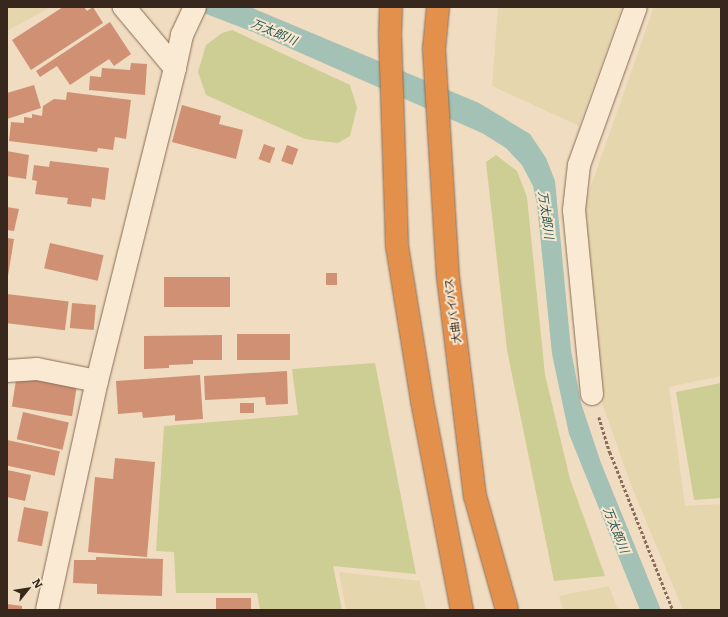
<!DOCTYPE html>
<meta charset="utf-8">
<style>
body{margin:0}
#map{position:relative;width:728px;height:617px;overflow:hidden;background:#f0dcc0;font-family:Literata,"Noto Sans JP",serif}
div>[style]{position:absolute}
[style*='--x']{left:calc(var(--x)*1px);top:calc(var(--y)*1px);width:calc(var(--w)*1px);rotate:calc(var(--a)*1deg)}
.farmland>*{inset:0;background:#e6d6ad}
.green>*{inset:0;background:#cdce93}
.water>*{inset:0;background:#a3c1b5}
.building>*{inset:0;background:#cf9074;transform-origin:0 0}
.path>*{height:2.5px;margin-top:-1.25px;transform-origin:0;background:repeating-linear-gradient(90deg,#896c57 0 3px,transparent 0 5px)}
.roads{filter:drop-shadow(0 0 1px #896c57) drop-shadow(0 0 1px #896c57)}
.minor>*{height:22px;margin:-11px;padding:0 11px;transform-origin:11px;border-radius:11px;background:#faead3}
.highway>*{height:22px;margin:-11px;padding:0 11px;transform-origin:11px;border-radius:11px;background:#e3904c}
span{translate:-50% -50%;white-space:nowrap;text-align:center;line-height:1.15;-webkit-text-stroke:4px #f7e7d0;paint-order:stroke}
.street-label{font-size:11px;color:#38271c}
.water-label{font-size:12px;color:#2b5951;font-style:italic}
.frame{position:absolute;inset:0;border:8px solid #38271c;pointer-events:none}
.north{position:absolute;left:8px;top:569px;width:40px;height:40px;-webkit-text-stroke:3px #f7e7d0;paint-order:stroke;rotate:60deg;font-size:11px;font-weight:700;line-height:16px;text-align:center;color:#38271c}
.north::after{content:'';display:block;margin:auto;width:14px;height:18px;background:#38271c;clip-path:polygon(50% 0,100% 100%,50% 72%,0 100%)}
</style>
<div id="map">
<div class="farmland">
<div style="clip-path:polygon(7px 7px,51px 7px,7px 31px)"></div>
<div style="clip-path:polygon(498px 7px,622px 7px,579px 126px,492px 86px)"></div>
<div style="clip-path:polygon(654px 7px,721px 7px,721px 376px,669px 387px,685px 506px,721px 504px,721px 610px,683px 610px,631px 485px,600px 397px,585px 203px)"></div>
<div style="clip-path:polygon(339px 572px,420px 581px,426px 610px,346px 610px)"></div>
<div style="clip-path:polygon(609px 586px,618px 610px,563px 610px,559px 596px)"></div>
</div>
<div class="green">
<div style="clip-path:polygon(232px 30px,350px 85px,357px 108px,350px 136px,338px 143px,305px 139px,206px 95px,198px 72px,206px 45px,222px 33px)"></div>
<div style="clip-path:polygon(496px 155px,517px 171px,527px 197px,545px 375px,570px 479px,605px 576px,554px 581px,507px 350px,486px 162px)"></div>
<div style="clip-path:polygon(375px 363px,416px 574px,333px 566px,342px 610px,260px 610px,257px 593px,176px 593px,174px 552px,156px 551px,164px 426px,298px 415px,292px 369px)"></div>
<div style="clip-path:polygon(721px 383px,721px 498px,694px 500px,676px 392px)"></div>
</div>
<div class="water">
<div style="clip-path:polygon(188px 7px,250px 7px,479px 103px,530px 134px,546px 158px,555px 181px,571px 350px,581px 403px,601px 463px,661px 610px,640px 610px,569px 434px,552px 354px,537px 204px,533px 186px,522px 165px,506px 148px,482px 133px,253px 32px)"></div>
</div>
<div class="building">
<div style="clip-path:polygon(63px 7px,84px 7px,87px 11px,93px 7px,103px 23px,31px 70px,12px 40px)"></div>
<div style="clip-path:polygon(110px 22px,131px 54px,114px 66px,109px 59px,70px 85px,57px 66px,40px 77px,36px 71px)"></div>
<div style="clip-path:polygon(131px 63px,147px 64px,145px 95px,89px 90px,90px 76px,101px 77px,102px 68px,130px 70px)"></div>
<div style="clip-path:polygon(34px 85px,41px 108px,7px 119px,7px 93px)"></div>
<div style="clip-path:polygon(67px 92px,131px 100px,126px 139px,115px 137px,113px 150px,98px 148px,97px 152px,9px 141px,11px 122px,24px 123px,24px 117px,32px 118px,32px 114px,42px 116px,43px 106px,54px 99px,66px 100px)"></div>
<div style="clip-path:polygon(182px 105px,221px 116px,219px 124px,243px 130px,236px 159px,172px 142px)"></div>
<div style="left:264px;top:144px;width:12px;height:16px;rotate:20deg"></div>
<div style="left:287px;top:145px;width:12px;height:17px;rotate:20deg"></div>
<div style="clip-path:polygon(7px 151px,29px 155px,26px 179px,7px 176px)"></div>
<div style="clip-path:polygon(50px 161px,109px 168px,105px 200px,92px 198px,91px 207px,67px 204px,68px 198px,35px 194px,37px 181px,32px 180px,34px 165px,49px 167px)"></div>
<div style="clip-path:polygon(7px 207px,19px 209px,14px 231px,7px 230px)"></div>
<div style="clip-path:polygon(7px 238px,14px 239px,8px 276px,7px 276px)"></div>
<div style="left:50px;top:243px;width:55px;height:26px;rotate:13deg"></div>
<div style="left:326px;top:273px;width:11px;height:12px"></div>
<div style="left:230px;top:277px;width:30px;height:66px;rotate:90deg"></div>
<div style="left:7px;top:294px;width:62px;height:29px;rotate:7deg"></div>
<div style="left:72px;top:303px;width:24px;height:25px;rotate:5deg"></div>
<div style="left:237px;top:334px;width:53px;height:26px"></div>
<div style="clip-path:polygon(222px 335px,222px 360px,193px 360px,193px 364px,169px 365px,169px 368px,144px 369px,144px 336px)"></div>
<div style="clip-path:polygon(287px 371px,288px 404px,266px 405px,265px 397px,205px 400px,204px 376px)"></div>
<div style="left:17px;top:374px;width:61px;height:33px;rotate:9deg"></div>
<div style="clip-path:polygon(200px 375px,203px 419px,175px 421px,175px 415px,143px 418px,142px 412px,118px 414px,116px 381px)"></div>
<div style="left:254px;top:403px;width:10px;height:14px;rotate:90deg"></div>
<div style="left:23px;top:412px;width:47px;height:28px;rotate:13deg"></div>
<div style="left:7px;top:440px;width:54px;height:25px;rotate:12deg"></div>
<div style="clip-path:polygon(115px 458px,155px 462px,147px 557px,88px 552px,95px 477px,113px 479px)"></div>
<div style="clip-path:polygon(7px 470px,31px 475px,25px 501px,7px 497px)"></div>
<div style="left:24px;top:507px;width:25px;height:35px;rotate:11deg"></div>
<div style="clip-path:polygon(96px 557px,163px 559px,162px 596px,97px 594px,97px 584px,73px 583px,74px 560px,96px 560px)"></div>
<div style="left:251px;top:598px;width:12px;height:35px;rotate:90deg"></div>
<div style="clip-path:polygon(7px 604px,22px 606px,22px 610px,7px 610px)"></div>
</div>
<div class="path">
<div style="--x:599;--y:417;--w:37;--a:73"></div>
<div style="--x:610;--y:452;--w:170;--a:68.3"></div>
</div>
<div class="roads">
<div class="minor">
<div style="--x:175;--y:68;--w:34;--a:-78"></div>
<div style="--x:182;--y:35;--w:31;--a:-65"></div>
<div style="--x:7;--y:371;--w:30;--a:-4"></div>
<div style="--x:37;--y:369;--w:61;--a:11.3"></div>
<div style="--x:592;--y:394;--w:185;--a:-95.6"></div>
<div style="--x:574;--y:210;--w:45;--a:-83.7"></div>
<div style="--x:579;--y:165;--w:168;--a:-70.2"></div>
<div style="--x:47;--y:610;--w:234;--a:-77.7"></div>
<div style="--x:97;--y:381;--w:323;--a:-76"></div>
<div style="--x:175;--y:68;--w:80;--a:-129.9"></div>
</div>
<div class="highway">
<div style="--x:391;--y:7;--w:27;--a:92"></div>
<div style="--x:390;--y:34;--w:212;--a:88.1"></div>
<div style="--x:397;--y:246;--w:157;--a:80.8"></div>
<div style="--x:422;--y:401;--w:213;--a:79.2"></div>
<div style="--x:438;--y:7;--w:42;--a:95.4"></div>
<div style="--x:434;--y:49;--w:228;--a:86.5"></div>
<div style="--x:448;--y:277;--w:221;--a:83"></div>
<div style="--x:475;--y:496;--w:118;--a:74.3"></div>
</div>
</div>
<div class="street-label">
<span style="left:452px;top:311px;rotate:-97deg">大曲バイパス</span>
</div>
<div class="water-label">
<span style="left:274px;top:32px;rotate:23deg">万太郎川</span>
<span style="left:546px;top:215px;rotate:82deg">万太郎川</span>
<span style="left:616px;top:530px;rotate:68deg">万太郎川</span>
</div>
<div class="frame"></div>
<div class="north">N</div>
</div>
